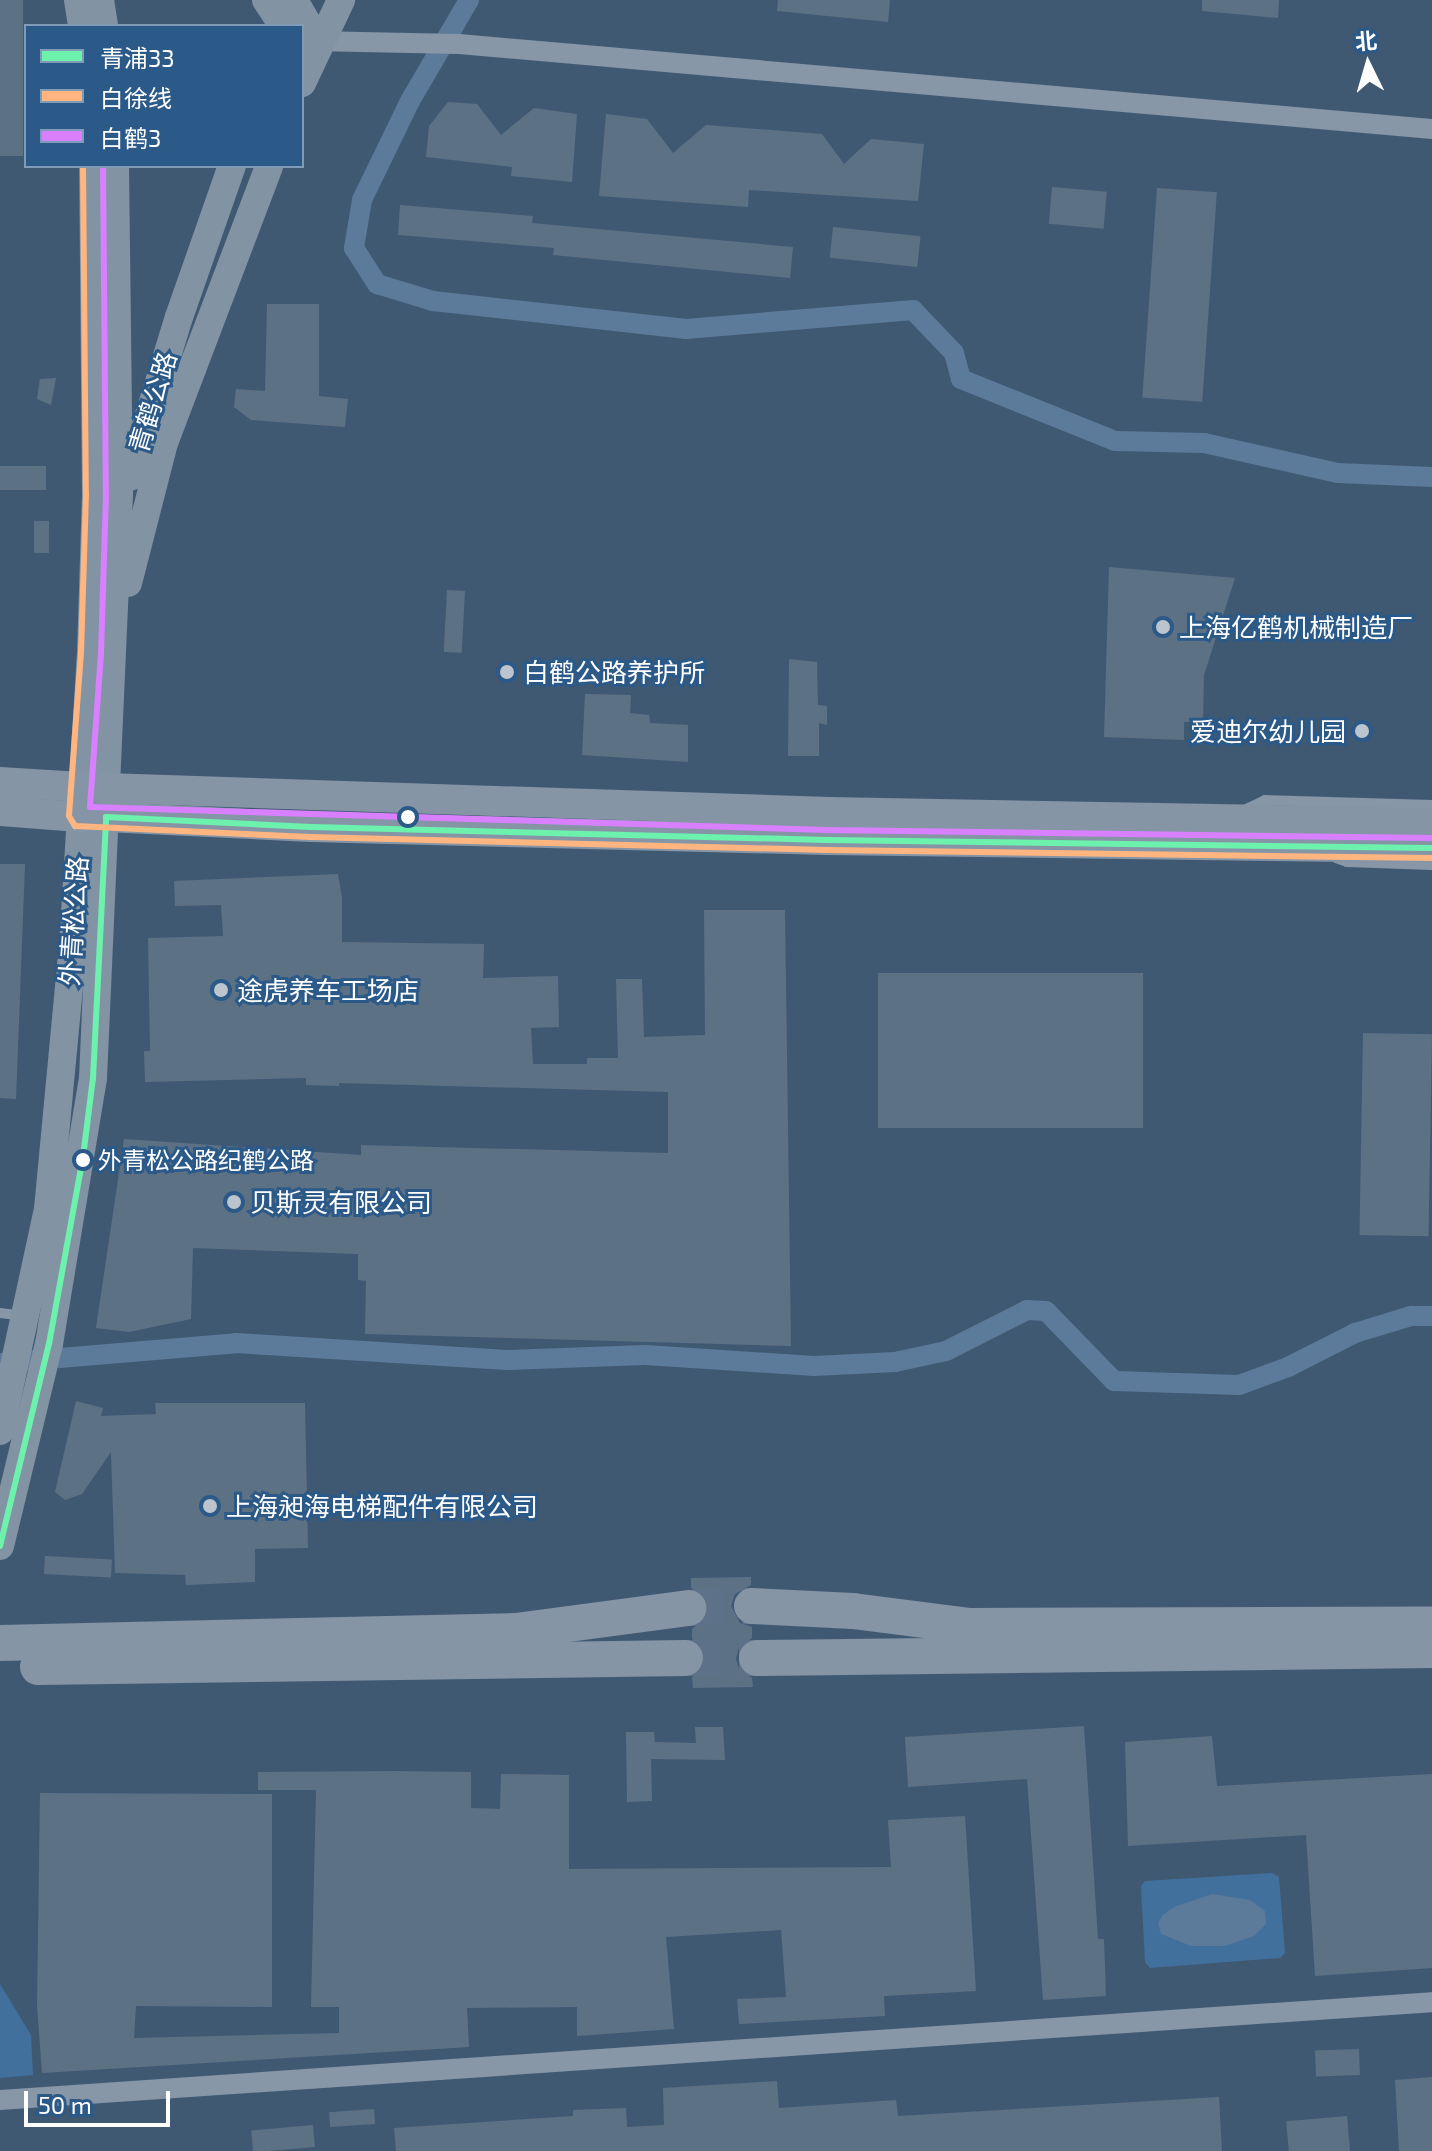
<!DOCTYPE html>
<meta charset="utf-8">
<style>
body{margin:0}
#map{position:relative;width:1432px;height:2151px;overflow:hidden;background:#405973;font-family:"Exo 2","Noto Sans SC",sans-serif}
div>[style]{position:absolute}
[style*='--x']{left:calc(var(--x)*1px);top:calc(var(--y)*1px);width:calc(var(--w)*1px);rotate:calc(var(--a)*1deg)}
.green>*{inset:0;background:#41709d}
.water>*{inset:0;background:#5c7a99}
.canal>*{height:20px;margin:-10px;padding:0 10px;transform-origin:10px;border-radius:10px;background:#5c7a99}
.building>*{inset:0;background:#5d7185;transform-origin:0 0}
.motorway-tunnel>*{height:36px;margin-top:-18px;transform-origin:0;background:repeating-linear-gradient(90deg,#5d7288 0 36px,transparent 0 54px)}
.service>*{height:10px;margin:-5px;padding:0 5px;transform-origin:5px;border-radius:5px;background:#8797a8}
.minor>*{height:20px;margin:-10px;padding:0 10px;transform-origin:10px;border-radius:10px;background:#8797a8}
.secondary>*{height:28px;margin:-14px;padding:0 14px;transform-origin:14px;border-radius:14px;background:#8293a4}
.primary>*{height:30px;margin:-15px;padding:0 15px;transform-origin:15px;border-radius:15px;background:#8695a6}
.motorway>*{height:36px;margin:-18px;padding:0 18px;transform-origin:18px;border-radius:18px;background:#8695a6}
.bus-1>*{height:6px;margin:-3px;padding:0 3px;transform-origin:3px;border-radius:3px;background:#6df2ae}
.bus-2>*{height:6px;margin:-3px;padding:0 3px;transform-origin:3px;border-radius:3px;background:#ffb580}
.bus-3>*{height:6px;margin:-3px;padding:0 3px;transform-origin:3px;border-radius:3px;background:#d880ff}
.dots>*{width:22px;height:22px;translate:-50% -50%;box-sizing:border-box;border:4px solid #2b5988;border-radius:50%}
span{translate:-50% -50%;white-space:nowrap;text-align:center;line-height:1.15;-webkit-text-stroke:6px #2b5988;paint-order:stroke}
.bus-label{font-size:24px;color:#fff}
.left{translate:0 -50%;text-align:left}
.street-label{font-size:26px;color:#fff}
.poi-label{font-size:26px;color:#fff}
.right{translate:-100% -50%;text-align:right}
.legend{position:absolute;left:24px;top:24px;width:280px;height:144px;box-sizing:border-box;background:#2b5988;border:2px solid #809bb8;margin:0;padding:10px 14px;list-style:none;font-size:24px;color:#fff}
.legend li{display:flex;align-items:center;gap:16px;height:40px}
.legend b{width:40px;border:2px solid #809bb8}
.north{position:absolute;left:1328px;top:24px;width:80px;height:80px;-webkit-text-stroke:6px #2b5988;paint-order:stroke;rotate:355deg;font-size:22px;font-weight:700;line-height:32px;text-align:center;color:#fff}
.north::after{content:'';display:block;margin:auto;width:28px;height:36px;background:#fff;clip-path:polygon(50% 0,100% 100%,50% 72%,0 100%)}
.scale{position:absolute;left:24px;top:2091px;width:146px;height:36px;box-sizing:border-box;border:4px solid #fff;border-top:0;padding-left:10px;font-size:24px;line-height:28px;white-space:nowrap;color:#fff;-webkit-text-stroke:6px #2b5988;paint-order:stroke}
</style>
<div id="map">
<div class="green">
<div style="clip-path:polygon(1272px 1873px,1279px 1877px,1285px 1953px,1280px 1958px,1150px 1968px,1145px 1962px,1141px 1886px,1145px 1881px)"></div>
<div style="clip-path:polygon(0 1984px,31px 2035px,33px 2075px,0 2078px)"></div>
</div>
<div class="water">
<div style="clip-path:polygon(1212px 1894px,1250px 1900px,1265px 1911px,1266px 1924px,1254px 1936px,1225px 1946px,1191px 1946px,1161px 1934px,1158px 1923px,1163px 1915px,1174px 1907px)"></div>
</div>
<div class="canal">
<div style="--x:469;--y:0;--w:117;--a:120.3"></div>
<div style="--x:410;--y:101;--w:110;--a:115.9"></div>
<div style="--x:362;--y:200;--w:49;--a:99.5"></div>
<div style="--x:354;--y:248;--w:43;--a:57.4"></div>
<div style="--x:377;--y:284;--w:59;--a:16.9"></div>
<div style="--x:433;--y:301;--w:255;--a:6.3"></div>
<div style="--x:686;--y:329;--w:228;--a:-4.8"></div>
<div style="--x:913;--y:310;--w:59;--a:46.4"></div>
<div style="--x:954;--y:353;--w:27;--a:75"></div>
<div style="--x:961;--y:379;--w:166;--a:21.9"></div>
<div style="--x:1115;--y:441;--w:89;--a:1.3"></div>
<div style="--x:1204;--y:443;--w:137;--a:12.6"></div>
<div style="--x:1338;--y:473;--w:94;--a:2.4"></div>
<div style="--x:0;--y:1363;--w:237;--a:-4.8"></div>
<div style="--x:236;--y:1343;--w:271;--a:3.6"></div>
<div style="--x:506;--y:1360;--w:139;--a:-2.1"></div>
<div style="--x:645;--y:1355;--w:169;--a:3.7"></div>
<div style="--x:814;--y:1366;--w:81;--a:-2.8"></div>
<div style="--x:895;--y:1362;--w:52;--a:-12.2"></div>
<div style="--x:946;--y:1351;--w:91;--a:-26.8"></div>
<div style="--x:1027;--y:1310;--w:19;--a:3"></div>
<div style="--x:1046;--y:1311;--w:98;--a:45.8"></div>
<div style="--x:1114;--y:1381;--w:125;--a:1.8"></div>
<div style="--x:1239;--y:1385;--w:52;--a:-20.2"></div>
<div style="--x:1288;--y:1367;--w:75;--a:-26.9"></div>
<div style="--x:1355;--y:1333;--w:59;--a:-16.9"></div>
<div style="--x:1411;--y:1316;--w:21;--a:0"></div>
</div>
<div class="building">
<div style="left:0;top:0;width:23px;height:156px"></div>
<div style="clip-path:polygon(778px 0,890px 0,888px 22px,777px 11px)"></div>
<div style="clip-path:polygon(1202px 0,1279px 0,1278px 18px,1202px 11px)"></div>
<div style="clip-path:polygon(448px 102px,477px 104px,501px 135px,534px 108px,577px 114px,572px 182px,511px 176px,512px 167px,426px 157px,429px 126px)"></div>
<div style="clip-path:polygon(606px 114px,647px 119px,673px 153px,706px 125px,822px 134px,844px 164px,871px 139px,924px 144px,918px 201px,749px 190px,748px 207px,599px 196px)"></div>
<div style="left:1052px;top:187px;width:55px;height:37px;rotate:5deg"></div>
<div style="left:1157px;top:188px;width:60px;height:210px;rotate:4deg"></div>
<div style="clip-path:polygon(400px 205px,533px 216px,532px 223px,793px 247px,790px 278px,553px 255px,554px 248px,398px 235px)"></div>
<div style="left:833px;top:227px;width:88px;height:31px;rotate:6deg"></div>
<div style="clip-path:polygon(267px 304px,319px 304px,319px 396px,348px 399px,345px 427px,251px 420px,234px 407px,236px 389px,265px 391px)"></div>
<div style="clip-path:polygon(56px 378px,51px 405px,37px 399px,40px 379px)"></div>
<div style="left:0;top:466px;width:46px;height:24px"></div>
<div style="left:34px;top:521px;width:15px;height:32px"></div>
<div style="clip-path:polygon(1109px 567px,1235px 578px,1204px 675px,1203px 721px,1184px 722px,1184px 740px,1104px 737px)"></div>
<div style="left:447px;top:590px;width:18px;height:62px;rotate:3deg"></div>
<div style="clip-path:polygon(789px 659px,817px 662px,818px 705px,827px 706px,827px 725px,819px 723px,819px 756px,788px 756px)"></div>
<div style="clip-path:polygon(585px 694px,631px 695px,630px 713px,649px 715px,650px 723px,688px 725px,688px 762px,582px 755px)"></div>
<div style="clip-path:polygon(0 864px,25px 864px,16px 1099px,0 1098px)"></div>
<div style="clip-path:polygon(338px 874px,342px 898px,342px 942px,484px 944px,483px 978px,558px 976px,559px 1027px,531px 1028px,533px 1064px,587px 1064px,587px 1058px,618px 1058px,616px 979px,642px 979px,644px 1037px,705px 1035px,704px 910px,785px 910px,791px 1346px,365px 1334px,366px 1281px,358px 1280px,358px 1254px,193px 1248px,191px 1319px,129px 1332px,96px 1328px,124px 1139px,361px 1155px,361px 1145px,668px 1153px,668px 1092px,339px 1083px,339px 1086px,306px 1085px,306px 1078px,145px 1082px,144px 1051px,150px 1051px,148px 938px,223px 936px,221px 905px,175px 906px,174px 881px)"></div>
<div style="left:1143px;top:973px;width:155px;height:265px;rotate:90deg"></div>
<div style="left:1363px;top:1033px;width:69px;height:202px;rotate:1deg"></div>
<div style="clip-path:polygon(76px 1401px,103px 1408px,101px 1416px,156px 1414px,155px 1403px,305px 1403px,308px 1548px,255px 1549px,255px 1582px,186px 1585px,185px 1575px,115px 1573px,111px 1452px,82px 1494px,65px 1500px,55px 1492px)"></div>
<div style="left:45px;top:1556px;width:67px;height:18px;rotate:3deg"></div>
<div style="clip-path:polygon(751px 1577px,751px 1585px,735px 1594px,731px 1606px,740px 1623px,752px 1627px,752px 1638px,739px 1647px,736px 1659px,739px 1669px,752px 1678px,753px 1687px,693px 1688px,692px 1677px,703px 1669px,706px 1657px,703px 1647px,692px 1639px,692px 1629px,707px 1617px,709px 1606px,704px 1595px,691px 1588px,691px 1578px)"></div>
<div style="clip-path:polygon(1084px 1726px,1098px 1939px,1104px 1939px,1106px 1996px,1043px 2000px,1027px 1779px,908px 1787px,905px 1737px)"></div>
<div style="clip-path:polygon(695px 1727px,723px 1727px,725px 1760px,651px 1759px,652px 1801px,627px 1802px,626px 1732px,654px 1732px,655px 1742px,696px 1743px)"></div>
<div style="clip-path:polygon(1212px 1736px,1217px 1786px,1432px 1774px,1432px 1968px,1315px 1976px,1306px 1835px,1128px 1846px,1125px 1742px)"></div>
<div style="clip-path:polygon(394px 1771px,471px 1772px,471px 1808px,500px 1809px,501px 1774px,569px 1775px,569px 1869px,891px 1867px,888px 1820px,965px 1816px,976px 1991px,884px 1996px,885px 2016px,739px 2024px,737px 1999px,786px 1997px,781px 1930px,666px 1937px,674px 2029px,577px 2036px,577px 2007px,467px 2008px,469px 2047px,42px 2073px,37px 2005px,40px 1793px,272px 1794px,272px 2007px,136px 2006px,134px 2038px,339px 2033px,339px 2007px,311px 2007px,316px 1790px,258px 1790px,258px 1772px)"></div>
<div style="left:1359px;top:2049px;width:26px;height:44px;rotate:88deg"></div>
<div style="clip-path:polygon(1432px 2077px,1432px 2151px,1399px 2151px,1395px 2080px)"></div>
<div style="clip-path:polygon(777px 2081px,779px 2108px,896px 2100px,898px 2116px,1219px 2097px,1222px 2151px,396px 2151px,394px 2128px,573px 2116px,573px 2110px,626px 2108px,627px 2127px,664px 2125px,663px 2088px)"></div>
<div style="left:374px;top:2109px;width:15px;height:45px;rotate:86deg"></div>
<div style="left:1347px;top:2116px;width:35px;height:61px;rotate:85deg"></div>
<div style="left:313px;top:2125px;width:22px;height:62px;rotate:85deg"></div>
</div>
<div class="motorway-tunnel">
<div style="--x:688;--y:1608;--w:64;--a:-1.8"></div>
<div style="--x:685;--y:1658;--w:72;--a:0"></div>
</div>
<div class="service">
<div style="--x:1244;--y:810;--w:23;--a:-25"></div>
<div style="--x:1265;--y:800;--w:167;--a:1.7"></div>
<div style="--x:1336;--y:858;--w:12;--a:20"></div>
<div style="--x:1347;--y:862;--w:85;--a:2"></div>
<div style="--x:0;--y:1313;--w:24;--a:7"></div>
</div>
<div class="minor">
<div style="--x:312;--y:41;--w:147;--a:1.2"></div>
<div style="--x:459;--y:44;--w:977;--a:4.99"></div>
<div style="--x:0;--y:2100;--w:1435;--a:-3.91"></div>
</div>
<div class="secondary">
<div style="--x:78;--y:0;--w:26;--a:81"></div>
<div style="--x:100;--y:0;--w:26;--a:81"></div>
<div style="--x:266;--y:0;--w:31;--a:57"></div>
<div style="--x:294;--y:0;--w:48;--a:60.3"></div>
<div style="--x:302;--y:83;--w:92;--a:-64.8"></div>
<div style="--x:130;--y:477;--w:167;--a:-73"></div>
<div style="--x:179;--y:317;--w:160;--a:-70.7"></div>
<div style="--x:128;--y:583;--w:145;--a:-75.6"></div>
<div style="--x:164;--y:443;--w:296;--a:-69.2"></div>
<div style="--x:0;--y:1431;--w:227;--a:-77.8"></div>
<div style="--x:48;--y:1209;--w:264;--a:-84.6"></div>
<div style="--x:73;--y:946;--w:294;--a:-86.5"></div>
<div style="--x:91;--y:653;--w:159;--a:-88.2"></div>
<div style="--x:96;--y:494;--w:328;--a:-90.5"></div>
<div style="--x:0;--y:1546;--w:208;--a:-76.4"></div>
<div style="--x:49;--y:1344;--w:270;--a:-80.6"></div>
<div style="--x:93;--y:1078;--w:585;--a:-87.45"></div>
<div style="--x:119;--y:494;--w:328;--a:-90.7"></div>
</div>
<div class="primary">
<div style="--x:0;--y:782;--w:81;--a:3.5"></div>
<div style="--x:106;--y:788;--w:723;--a:1.9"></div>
<div style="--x:829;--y:812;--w:603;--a:1.05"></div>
<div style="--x:0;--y:811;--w:79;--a:4.3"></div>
<div style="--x:106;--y:817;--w:205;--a:2.8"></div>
<div style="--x:311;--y:827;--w:516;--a:1.44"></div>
<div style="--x:827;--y:840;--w:605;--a:0.76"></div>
</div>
<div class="motorway">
<div style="--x:752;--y:1606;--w:101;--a:2.8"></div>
<div style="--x:853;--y:1611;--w:118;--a:7.3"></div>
<div style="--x:970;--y:1626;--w:462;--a:-0.2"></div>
<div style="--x:0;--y:1643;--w:516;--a:-1.33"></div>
<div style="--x:516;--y:1631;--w:174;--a:-7.6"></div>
<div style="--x:757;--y:1658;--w:675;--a:-0.68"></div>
<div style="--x:38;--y:1667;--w:647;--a:-0.8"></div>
</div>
<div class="bus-1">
<div style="--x:0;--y:1546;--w:208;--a:-76.4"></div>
<div style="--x:49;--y:1344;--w:190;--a:-79.7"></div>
<div style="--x:83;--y:1157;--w:80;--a:-82.8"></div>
<div style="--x:93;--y:1078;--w:261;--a:-87.1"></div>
<div style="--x:106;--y:817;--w:205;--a:2.8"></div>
<div style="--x:311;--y:827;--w:516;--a:1.44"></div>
<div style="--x:827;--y:840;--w:605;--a:0.76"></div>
</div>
<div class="bus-2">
<div style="--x:83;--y:166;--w:328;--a:89.5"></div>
<div style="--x:86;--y:494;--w:158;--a:91.8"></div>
<div style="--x:81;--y:652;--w:164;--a:94.2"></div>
<div style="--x:69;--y:816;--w:12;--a:59"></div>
<div style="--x:75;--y:826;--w:236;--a:2.7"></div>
<div style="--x:311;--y:837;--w:516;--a:1.44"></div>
<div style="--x:827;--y:850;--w:605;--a:0.76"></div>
</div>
<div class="bus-3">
<div style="--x:103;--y:166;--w:328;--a:89.5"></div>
<div style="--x:106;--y:494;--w:159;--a:91.8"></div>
<div style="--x:101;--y:653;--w:154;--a:94.1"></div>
<div style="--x:90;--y:807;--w:737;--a:1.79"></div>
<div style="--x:827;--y:830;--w:605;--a:0.76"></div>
</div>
<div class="dots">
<div style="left:1163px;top:627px;background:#bcc5ce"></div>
<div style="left:507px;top:672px;background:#bcc5ce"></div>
<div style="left:1362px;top:731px;background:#bcc5ce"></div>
<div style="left:408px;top:817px;background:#fff"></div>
<div style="left:221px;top:990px;background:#bcc5ce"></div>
<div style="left:83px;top:1160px;background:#fff"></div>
<div style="left:234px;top:1202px;background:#bcc5ce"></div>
<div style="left:210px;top:1506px;background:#bcc5ce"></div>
</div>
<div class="bus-label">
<span class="left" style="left:98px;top:1160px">外青松公路纪鹤公路</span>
</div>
<div class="street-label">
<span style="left:152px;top:402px;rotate:-73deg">青鹤公路</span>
<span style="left:73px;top:921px;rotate:-86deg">外青松公路</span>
</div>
<div class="poi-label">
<span class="left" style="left:1179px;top:627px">上海亿鹤机械制造厂</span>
<span class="left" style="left:523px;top:672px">白鹤公路养护所</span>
<span class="right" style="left:1346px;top:731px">爱迪尔幼儿园</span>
<span class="left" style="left:237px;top:990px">途虎养车工场店</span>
<span class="left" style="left:250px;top:1202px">贝斯灵有限公司</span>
<span class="left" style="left:226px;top:1506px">上海昶海电梯配件有限公司</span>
</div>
<ul class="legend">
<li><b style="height:10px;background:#6df2ae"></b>青浦33</li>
<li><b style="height:10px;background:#ffb580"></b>白徐线</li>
<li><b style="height:10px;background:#d880ff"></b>白鹤3</li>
</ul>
<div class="north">北</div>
<div class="scale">50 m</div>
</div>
